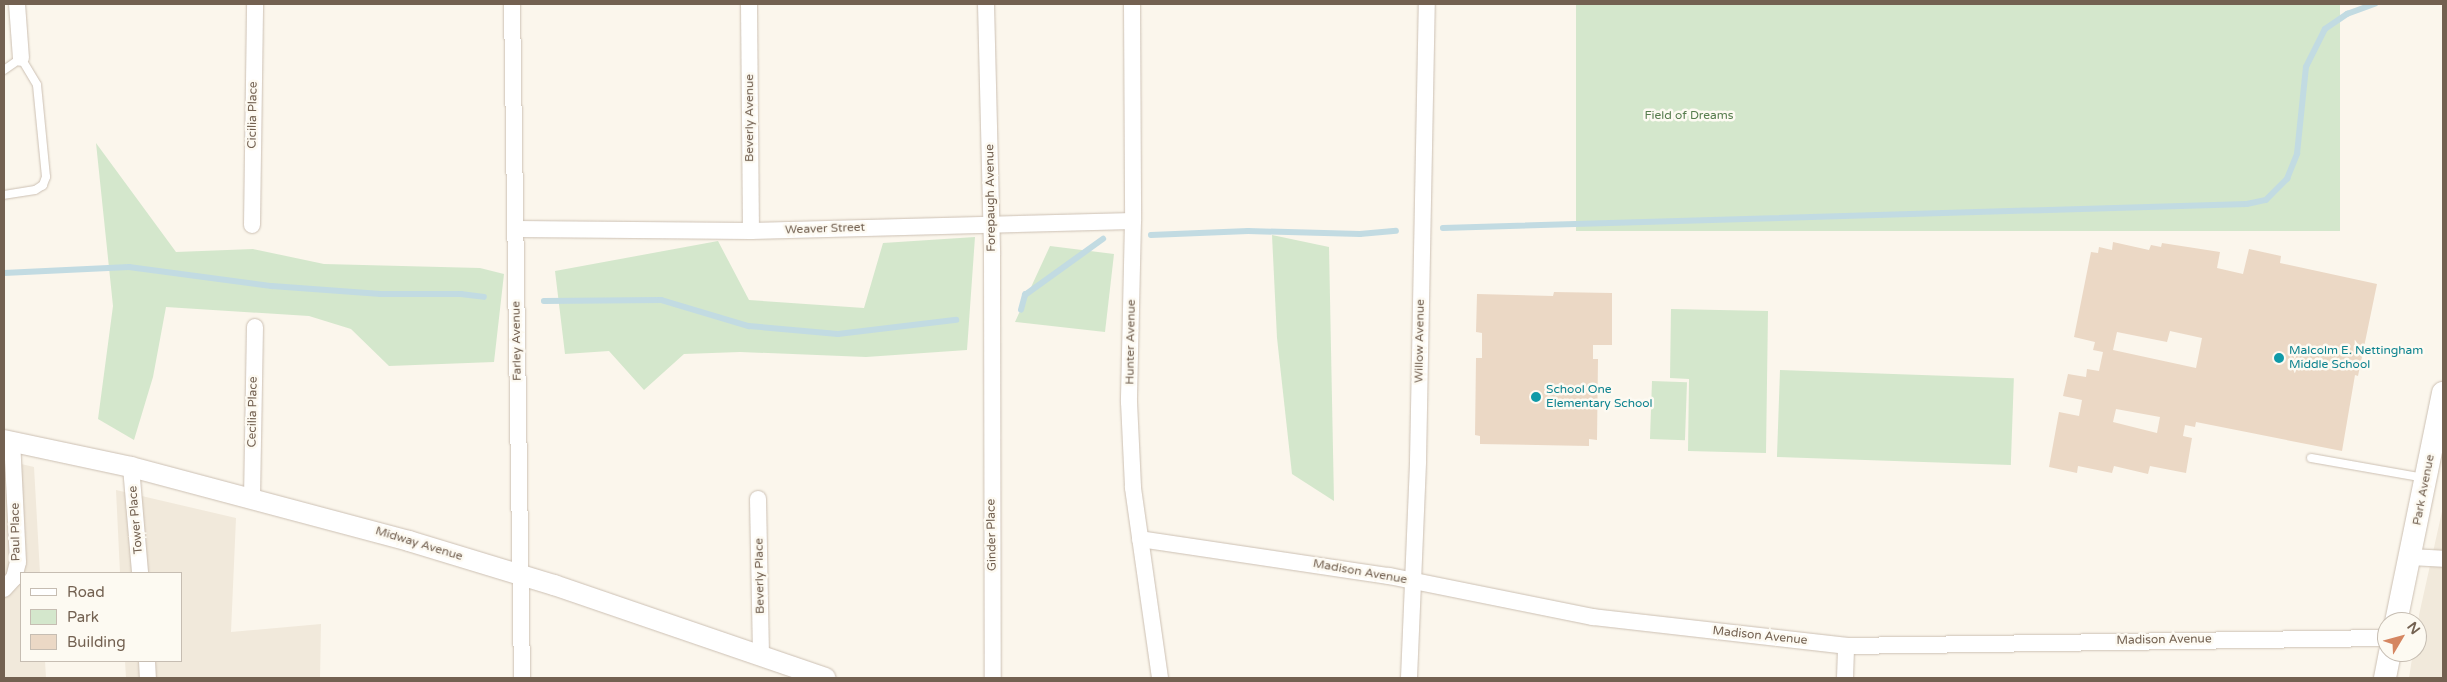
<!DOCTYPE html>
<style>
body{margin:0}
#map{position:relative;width:2447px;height:682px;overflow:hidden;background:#fbf6ec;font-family:"Varela Round",sans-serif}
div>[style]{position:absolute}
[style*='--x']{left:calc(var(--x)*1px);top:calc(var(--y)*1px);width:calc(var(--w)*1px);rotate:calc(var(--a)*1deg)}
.residential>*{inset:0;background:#f1e9db}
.green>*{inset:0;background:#d4e7cc;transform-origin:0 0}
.stream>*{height:5.5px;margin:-2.75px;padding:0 2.75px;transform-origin:2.75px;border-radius:2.75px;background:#c2dbe2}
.building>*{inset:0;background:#ebd8c5}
.roads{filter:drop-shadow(0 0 1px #ccc0b3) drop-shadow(0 0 1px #ccc0b3)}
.service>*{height:8px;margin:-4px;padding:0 4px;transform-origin:4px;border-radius:4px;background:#fff}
.minor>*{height:16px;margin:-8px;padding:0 8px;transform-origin:8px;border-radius:8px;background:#fff}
.tertiary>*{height:20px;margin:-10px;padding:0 10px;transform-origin:10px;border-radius:10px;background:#fff}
.secondary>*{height:22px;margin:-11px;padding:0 11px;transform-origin:11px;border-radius:11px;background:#fff}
.dots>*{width:14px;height:14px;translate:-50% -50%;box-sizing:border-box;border:2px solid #fdfaf2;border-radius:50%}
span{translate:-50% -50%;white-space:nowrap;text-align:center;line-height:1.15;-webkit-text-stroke:5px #fdfaf2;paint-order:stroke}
.street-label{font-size:12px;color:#736151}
.park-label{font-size:12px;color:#577d4e}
.culture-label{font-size:12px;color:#0d838f}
.left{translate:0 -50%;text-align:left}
.frame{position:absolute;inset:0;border:5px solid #736151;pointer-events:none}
.legend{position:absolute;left:20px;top:572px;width:162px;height:90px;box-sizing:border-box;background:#fdfaf2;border:1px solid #c6bdb2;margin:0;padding:6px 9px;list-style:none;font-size:15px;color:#736151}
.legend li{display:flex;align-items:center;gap:10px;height:25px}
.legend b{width:25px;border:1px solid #c6bdb2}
.north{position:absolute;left:2377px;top:612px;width:50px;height:50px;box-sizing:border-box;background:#fdfaf2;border:1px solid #c6bdb2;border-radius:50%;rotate:53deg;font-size:14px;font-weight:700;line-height:20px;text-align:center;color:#736151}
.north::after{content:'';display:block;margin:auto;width:18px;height:22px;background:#d58661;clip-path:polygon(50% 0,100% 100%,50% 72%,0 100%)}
</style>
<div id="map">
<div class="residential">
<div style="clip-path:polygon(4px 460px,34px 467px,40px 573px,21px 573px,21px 661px,45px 661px,46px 678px,4px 678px)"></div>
<div style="clip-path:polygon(116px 490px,236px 518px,231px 632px,321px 624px,320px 678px,126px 678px,125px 661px,181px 661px,181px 573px,120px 573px)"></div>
<div style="clip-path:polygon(2443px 507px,2443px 678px,2409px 678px,2413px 652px,2417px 652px,2419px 615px)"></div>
</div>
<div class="green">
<div style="left:1576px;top:4px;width:764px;height:227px"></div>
<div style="clip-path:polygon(96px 143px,176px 252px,253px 249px,324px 264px,480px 268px,504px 274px,494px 362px,389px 366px,351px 329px,309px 316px,166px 307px,153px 377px,134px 440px,98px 419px,113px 306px)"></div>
<div style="clip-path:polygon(1272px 235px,1329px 247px,1334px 501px,1292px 474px,1277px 338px)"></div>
<div style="clip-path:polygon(975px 237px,967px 350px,866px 357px,740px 352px,684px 354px,644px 390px,609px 351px,565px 354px,555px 271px,718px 241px,749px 300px,864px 308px,883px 243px)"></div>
<div style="clip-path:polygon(1050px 246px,1114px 254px,1105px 332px,1015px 322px)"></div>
<div style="clip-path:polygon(1671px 309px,1768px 311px,1766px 453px,1688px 451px,1689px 379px,1670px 378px)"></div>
<div style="left:1780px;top:370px;width:234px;height:87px;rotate:2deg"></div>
<div style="left:1652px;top:381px;width:35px;height:58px;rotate:2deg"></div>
</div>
<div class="stream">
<div style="--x:1443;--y:228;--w:804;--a:-1.71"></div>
<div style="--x:2247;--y:204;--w:19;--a:-12"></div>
<div style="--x:2266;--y:200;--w:30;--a:-45"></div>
<div style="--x:2287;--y:179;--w:27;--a:-68"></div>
<div style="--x:2297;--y:154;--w:87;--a:-84.1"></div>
<div style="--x:2306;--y:67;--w:42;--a:-63.4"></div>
<div style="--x:2325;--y:29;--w:27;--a:-34"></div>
<div style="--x:2347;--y:14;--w:30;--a:-20"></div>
<div style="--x:1151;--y:235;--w:97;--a:-2.4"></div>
<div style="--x:1248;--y:231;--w:112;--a:1.5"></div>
<div style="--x:1360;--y:234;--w:36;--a:-5"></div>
<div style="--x:4;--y:273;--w:125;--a:-2.7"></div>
<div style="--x:129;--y:267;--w:144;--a:7.6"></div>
<div style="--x:272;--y:286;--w:109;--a:4.2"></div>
<div style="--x:381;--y:294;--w:80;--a:0"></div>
<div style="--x:461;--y:294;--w:23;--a:7"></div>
<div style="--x:544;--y:301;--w:117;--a:-0.5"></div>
<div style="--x:661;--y:300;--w:92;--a:16.5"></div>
<div style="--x:749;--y:326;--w:89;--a:5.1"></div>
<div style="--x:838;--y:334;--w:119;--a:-6.8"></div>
<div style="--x:1021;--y:310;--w:16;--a:-75"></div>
<div style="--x:1025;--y:295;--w:96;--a:-35.7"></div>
</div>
<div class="building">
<div style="clip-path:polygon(evenodd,2113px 242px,2149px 250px,2151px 245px,2161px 247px,2162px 243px,2220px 252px,2217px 268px,2243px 274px,2249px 249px,2281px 256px,2280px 263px,2377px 284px,2358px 376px,2355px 375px,2342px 451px,2196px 422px,2195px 427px,2185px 425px,2183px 436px,2192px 438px,2186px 473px,2150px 466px,2148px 474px,2114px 466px,2112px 473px,2078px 466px,2077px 473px,2049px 467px,2059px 412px,2079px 416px,2082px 400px,2063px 396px,2068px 374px,2086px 377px,2087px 369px,2099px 371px,2103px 352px,2093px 350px,2095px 342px,2074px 337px,2091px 252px,2098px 253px,2099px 247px,2112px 250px,2113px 242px,2170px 331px,2202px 338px,2196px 368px,2113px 350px,2117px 332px,2167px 342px,2170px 331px,2113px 242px,2116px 409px,2160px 417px,2157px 433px,2113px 422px,2116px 409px)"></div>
<div style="clip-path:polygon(1554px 292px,1612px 293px,1612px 345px,1593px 345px,1593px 359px,1598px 359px,1597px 440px,1589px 439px,1589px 446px,1480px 444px,1480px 436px,1475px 435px,1476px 358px,1482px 358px,1482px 333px,1476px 332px,1477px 294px,1553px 296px)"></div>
</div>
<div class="roads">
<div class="service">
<div style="--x:4;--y:70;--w:21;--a:-35"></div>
<div style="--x:21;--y:58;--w:31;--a:59"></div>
<div style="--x:37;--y:85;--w:92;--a:84.4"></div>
<div style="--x:46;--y:177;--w:9;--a:111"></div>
<div style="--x:43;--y:185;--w:9;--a:148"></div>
<div style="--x:35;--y:190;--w:31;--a:171"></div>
<div style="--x:2311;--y:458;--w:115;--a:10"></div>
</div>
<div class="minor">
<div style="--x:17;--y:4;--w:54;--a:85.8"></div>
<div style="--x:512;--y:4;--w:674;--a:89.15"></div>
<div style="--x:749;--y:4;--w:227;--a:89.5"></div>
<div style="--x:986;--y:4;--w:251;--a:88.6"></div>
<div style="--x:992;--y:255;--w:423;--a:89.9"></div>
<div style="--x:1132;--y:4;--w:217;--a:89.7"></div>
<div style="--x:1133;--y:221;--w:181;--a:91.3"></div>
<div style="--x:1129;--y:402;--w:86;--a:87.3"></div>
<div style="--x:1133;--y:488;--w:192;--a:81.9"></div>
<div style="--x:252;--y:225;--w:221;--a:-89.2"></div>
<div style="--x:516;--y:229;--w:235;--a:0.5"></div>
<div style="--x:751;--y:231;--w:382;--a:-1.5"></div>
<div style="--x:131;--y:467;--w:106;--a:85.1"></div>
<div style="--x:252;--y:498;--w:171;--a:-89"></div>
<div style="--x:758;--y:499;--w:155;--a:88.9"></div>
<div style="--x:1140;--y:539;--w:252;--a:8.5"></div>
<div style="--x:1389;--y:576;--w:208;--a:11.4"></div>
<div style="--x:1593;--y:617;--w:255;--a:6.5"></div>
<div style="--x:1846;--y:646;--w:541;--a:-0.85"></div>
<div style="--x:2410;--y:557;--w:33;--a:3"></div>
<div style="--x:4;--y:589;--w:15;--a:-48"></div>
<div style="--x:14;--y:578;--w:16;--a:-76"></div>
<div style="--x:18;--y:562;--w:121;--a:-92.8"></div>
<div style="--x:147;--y:661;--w:17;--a:87"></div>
<div style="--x:1409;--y:678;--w:217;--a:-87.6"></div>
<div style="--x:1418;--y:461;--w:457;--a:-88.9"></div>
<div style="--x:1845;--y:678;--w:32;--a:-88"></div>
</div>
<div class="tertiary">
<div style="--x:4;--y:440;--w:130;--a:12"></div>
<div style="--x:131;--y:467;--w:288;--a:14.9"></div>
<div style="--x:409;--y:541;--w:152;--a:16.9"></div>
<div style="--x:554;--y:585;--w:287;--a:18.9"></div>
</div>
<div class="secondary">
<div style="--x:2396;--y:622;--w:234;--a:-78.4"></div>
<div style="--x:2385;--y:678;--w:26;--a:-79"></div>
</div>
</div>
<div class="dots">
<div style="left:2279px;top:358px;background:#0f9aa8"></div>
<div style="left:1536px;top:397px;background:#0f9aa8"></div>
</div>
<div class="street-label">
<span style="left:253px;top:115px;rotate:-89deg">Cicilia Place</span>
<span style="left:750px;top:118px;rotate:-90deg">Beverly Avenue</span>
<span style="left:991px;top:198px;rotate:-91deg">Forepaugh Avenue</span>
<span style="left:825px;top:229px;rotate:-2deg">Weaver Street</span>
<span style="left:517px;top:341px;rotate:-91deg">Farley Avenue</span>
<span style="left:1420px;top:341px;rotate:-89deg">Willow Avenue</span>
<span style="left:1131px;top:342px;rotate:-89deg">Hunter Avenue</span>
<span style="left:253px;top:412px;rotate:-89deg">Cecilia Place</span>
<span style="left:2424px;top:490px;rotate:-79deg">Park Avenue</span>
<span style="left:136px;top:520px;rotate:-95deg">Tower Place</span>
<span style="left:16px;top:532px;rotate:-91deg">Paul Place</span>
<span style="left:992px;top:535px;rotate:-91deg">Ginder Place</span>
<span style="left:419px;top:544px;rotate:17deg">Midway Avenue</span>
<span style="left:1360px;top:572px;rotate:10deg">Madison Avenue</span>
<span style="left:760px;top:576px;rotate:-91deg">Beverly Place</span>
<span style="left:1760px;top:636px;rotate:6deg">Madison Avenue</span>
<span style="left:2164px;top:640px;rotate:-1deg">Madison Avenue</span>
</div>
<div class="park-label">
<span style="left:1689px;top:116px">Field of Dreams</span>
</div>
<div class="culture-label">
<span class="left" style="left:2289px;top:358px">Malcolm E. Nettingham<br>Middle School</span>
<span class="left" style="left:1546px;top:397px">School One<br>Elementary School</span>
</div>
<div class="frame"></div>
<ul class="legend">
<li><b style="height:6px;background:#fff"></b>Road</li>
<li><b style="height:14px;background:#d4e7cc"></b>Park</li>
<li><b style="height:14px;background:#ebd8c5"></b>Building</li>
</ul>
<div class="north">N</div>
</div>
